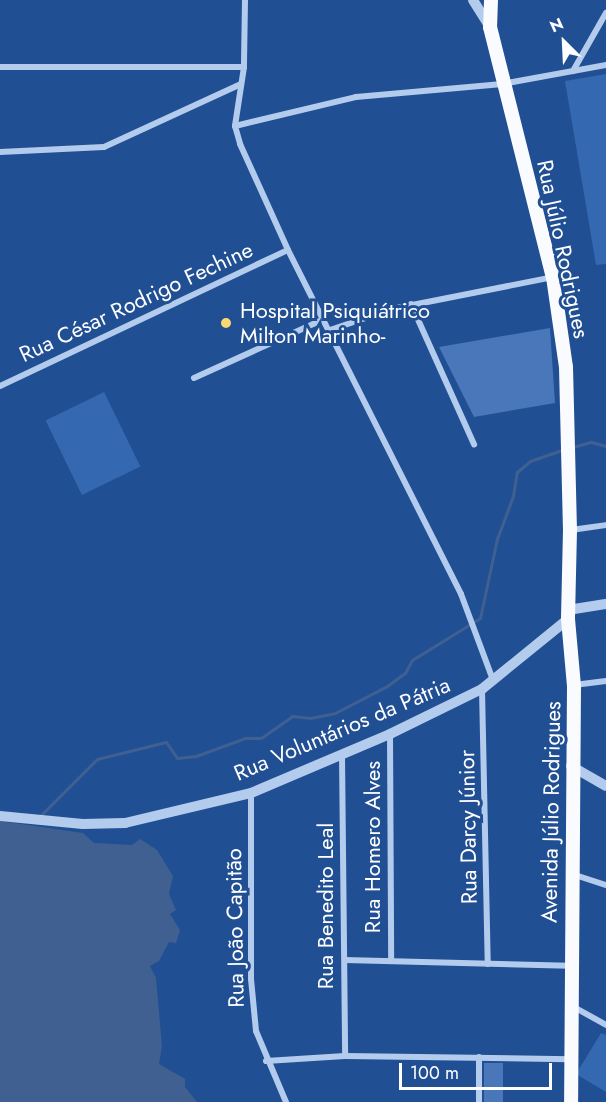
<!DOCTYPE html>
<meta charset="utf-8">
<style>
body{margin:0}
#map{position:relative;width:606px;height:1102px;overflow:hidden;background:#214f93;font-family:Jost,sans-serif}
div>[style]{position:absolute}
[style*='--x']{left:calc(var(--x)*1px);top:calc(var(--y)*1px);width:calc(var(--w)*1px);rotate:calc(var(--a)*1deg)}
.green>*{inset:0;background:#3468b0;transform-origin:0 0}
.water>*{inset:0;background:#3f6091}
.stream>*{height:3px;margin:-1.5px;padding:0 1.5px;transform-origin:1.5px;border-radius:1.5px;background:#3f6091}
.building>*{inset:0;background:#4977b9;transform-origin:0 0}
.minor>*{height:6px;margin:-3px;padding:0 3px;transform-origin:3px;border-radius:3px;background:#b3cced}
.tertiary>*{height:10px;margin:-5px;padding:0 5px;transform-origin:5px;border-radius:5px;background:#b3cced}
.primary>*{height:14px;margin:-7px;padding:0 7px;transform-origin:7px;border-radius:7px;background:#fafbff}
.dots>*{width:16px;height:16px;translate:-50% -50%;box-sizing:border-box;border:3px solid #214f93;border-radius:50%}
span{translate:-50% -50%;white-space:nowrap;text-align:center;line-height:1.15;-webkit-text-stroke:6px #214f93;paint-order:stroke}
.street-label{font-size:22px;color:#fff}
.poi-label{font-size:22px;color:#fff}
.left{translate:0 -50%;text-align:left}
.north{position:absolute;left:534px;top:12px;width:60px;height:60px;-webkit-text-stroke:4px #214f93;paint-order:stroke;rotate:336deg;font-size:16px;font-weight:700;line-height:24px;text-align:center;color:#fff}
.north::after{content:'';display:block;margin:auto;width:21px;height:27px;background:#fff;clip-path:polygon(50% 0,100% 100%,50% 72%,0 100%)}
.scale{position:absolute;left:399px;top:1063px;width:153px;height:27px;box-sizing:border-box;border:3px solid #fff;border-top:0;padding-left:8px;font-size:18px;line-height:21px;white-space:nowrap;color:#fff;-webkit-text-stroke:4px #214f93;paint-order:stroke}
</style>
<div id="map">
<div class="green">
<div style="clip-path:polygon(606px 74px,606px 264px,596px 265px,565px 81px)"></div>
<div style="left:104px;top:392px;width:83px;height:65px;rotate:64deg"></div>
<div style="clip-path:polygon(601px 1033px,606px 1035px,606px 1092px,576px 1074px)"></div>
</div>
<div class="water">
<div style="clip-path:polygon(0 821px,83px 833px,94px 843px,132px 845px,140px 839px,157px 850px,173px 876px,169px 894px,176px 910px,170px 914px,180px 930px,176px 943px,169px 942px,159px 961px,150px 966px,156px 978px,162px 1046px,159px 1064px,185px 1079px,185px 1087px,197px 1102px,0 1102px)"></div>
</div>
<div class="stream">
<div style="--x:573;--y:447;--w:19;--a:-16"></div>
<div style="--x:591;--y:442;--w:16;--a:15"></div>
<div style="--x:38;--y:818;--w:83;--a:-45"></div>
<div style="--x:97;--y:759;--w:71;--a:-13.8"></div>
<div style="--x:166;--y:742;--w:19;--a:55"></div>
<div style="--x:177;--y:758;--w:19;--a:-6"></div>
<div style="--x:196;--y:756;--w:52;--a:-20.2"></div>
<div style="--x:245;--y:738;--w:16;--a:0"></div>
<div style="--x:261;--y:738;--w:38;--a:-35"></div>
<div style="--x:292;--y:716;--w:18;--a:6"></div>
<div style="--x:310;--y:718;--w:25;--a:-11"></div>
<div style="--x:335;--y:713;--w:59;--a:-27.4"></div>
<div style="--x:387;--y:686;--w:22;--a:-36"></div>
<div style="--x:405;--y:673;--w:15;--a:-62"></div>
<div style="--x:412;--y:660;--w:80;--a:-31.7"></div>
<div style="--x:480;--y:618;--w:81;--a:-77.9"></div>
<div style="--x:497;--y:539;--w:46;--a:-69.6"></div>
<div style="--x:513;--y:496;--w:24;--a:-81"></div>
<div style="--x:517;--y:472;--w:17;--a:-40"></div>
<div style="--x:530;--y:461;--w:36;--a:-19"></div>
</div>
<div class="building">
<div style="clip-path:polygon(550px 328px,555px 403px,474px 417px,439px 347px)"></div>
<div style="left:484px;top:1063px;width:19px;height:39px"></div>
</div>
<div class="minor">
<div style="--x:245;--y:0;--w:67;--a:90.9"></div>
<div style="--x:244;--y:67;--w:60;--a:98.7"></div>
<div style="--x:235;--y:126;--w:19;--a:74"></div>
<div style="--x:240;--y:144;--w:116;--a:65.6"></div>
<div style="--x:288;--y:250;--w:385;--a:63.3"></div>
<div style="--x:461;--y:594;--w:92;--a:69.6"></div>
<div style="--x:0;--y:67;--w:244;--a:0"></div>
<div style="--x:573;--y:71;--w:67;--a:-60.4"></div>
<div style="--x:235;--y:126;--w:124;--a:-13.5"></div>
<div style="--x:356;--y:97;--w:147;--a:-5.1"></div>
<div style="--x:502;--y:84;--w:106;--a:-10.4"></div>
<div style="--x:0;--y:152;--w:104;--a:-2.8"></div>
<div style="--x:104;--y:147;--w:149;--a:-24.7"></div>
<div style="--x:411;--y:304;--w:154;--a:65.8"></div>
<div style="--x:330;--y:330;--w:65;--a:-18.7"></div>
<div style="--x:392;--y:309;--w:164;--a:-11.2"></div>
<div style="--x:194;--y:378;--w:143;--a:-24.4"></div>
<div style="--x:0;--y:386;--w:318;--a:-25.3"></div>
<div style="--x:571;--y:530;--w:35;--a:-8"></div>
<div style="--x:574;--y:685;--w:32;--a:-7"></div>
<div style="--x:482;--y:689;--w:275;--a:88.8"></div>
<div style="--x:390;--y:734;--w:226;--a:89.7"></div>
<div style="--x:342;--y:755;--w:301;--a:89.4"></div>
<div style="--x:251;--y:793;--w:186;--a:90"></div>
<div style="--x:251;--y:979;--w:52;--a:84.5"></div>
<div style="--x:256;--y:1031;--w:77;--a:67.1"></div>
<div style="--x:572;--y:874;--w:36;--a:18"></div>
<div style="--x:345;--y:960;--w:224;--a:1.5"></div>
<div style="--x:572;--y:1006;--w:39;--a:29"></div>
<div style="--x:266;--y:1061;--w:79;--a:-3.6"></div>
<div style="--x:345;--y:1056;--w:225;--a:0.8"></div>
<div style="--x:479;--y:1102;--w:45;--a:-90"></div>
</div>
<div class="tertiary">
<div style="--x:473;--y:0;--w:32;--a:58"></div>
<div style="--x:568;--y:610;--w:38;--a:-9"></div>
<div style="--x:571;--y:766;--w:40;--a:29.7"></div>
<div style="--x:0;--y:816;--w:83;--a:5.5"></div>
<div style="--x:83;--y:824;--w:42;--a:-1.4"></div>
<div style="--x:125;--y:823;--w:130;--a:-13.4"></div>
<div style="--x:251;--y:793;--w:151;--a:-23"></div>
<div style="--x:390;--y:734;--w:102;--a:-26.1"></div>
<div style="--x:482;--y:689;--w:111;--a:-39.1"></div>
</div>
<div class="primary">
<div style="--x:491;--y:0;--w:27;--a:92"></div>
<div style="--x:490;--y:27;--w:258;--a:75.9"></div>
<div style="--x:553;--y:277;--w:91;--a:81.8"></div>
<div style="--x:566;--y:367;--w:163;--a:88.6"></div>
<div style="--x:570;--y:530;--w:89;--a:91.3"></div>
<div style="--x:568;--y:619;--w:67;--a:84.9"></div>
<div style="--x:574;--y:686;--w:416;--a:90.4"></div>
</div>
<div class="dots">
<div style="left:226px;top:323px;background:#fad874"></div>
</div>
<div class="street-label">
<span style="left:563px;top:249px;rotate:78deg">Rua Júlio Rodrigues</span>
<span style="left:136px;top:302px;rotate:-25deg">Rua César Rodrigo Fechine</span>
<span style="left:342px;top:729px;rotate:-23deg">Rua Voluntários da Pátria</span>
<span style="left:551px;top:812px;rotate:-89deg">Avenida Júlio Rodrigues</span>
<span style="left:468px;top:827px;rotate:-91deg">Rua Darcy Júnior</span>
<span style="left:373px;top:847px;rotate:-90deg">Rua Homero Alves</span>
<span style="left:326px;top:906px;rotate:-90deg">Rua Benedito Leal</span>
<span style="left:235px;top:928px;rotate:-91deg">Rua João Capitão</span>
</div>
<div class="poi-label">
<span class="left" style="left:240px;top:323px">Hospital Psiquiátrico<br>Milton Marinho-</span>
</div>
<div class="north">N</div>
<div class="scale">100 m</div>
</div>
